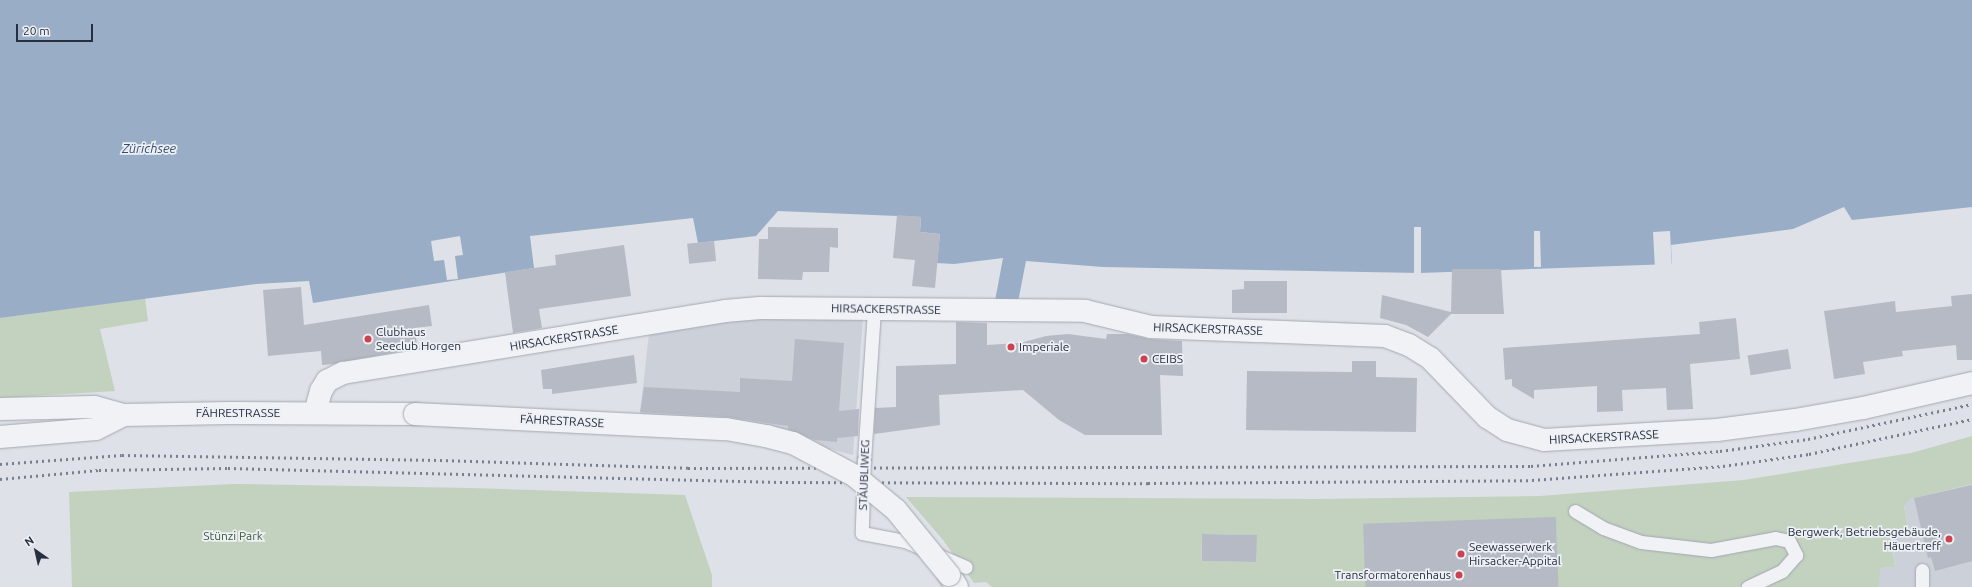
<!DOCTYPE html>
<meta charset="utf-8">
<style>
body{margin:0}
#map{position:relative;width:1972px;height:587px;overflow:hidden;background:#dee1e7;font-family:Ubuntu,sans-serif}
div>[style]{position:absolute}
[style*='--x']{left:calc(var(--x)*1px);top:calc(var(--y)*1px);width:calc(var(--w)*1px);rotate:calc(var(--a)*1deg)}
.built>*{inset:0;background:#ccd0d9}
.green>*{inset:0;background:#c3d1bf}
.water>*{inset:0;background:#99adc7}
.pier>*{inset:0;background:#dee1e7;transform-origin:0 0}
.building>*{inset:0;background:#b5bac4;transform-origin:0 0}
.roads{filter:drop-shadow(0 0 1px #a3a8b1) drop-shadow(0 0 1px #a3a8b1)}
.service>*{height:13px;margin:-6.5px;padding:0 6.5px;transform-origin:6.5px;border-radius:6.5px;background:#f0f2f6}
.minor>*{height:22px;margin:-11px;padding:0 11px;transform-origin:11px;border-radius:11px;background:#f0f2f6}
.tertiary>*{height:22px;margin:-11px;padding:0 11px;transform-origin:11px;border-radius:11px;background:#f0f2f6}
.rail>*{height:3px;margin-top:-1.5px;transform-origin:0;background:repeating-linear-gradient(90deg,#778091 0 2px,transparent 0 6px)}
.bridges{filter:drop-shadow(0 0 1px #a3a8b1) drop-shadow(0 0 1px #a3a8b1)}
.service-bridge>*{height:13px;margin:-6.5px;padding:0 6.5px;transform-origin:6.5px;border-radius:6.5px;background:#f0f2f6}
.tertiary-bridge>*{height:22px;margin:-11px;padding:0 11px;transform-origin:11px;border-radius:11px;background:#f0f2f6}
.dots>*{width:11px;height:11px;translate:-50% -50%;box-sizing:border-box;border:2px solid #edf0f5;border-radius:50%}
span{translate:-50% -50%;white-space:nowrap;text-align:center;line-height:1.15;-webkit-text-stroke:3.5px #edf0f5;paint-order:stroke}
.street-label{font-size:12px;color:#272e3e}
.poi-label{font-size:12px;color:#272e3e}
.left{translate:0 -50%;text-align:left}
.right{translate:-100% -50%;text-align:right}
.park-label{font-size:12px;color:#3a5935}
.water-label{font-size:13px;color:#324b71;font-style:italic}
.north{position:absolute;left:16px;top:531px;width:40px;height:40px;-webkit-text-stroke:3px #edf0f5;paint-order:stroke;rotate:326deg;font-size:11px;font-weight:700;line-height:16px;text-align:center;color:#272e3e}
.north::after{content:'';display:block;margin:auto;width:14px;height:18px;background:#272e3e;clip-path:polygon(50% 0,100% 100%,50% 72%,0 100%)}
.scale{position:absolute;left:16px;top:24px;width:77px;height:18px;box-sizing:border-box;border:2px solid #272e3e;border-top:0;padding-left:5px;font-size:12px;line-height:14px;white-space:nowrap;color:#272e3e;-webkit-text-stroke:3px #edf0f5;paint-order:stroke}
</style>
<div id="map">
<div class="built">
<div style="clip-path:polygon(863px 317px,853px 455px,788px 438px,639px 423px,649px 333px,726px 319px)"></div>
<div style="clip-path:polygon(1972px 484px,1972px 587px,1879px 587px,1879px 568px,1895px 567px,1891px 533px,1908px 527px,1904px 507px,1910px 499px)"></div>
</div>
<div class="green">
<div style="clip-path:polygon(145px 298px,148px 321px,100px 329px,115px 391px,0 398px,0 318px)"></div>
<div style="clip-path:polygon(evenodd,1972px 436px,1972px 484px,1910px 499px,1904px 507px,1908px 528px,1876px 536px,1890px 533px,1895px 567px,1880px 568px,1879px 587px,1558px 587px,1556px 517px,1366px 587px,992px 587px,986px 582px,974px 583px,943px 540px,906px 497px,1316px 499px,1540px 496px,1744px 480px,1911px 453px,1972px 436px,1202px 534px,1257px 535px,1257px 562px,1201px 561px,1202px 534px)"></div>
<div style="clip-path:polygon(234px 484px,471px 488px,685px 495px,712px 575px,712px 587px,72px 587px,69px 492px)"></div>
</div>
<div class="water">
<div style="clip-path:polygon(0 0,1972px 0,1972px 207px,1852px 220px,1844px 207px,1793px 229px,1671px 245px,1672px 264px,1420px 273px,1103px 267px,1026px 261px,1018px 302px,995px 301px,1003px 258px,954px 264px,937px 263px,940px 234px,920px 232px,921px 217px,778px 211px,756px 236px,714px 241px,698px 243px,693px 218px,530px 236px,534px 268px,313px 303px,309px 281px,256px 284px,0 318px)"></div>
</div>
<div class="pier">
<div style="left:1414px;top:227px;width:7px;height:46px"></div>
<div style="clip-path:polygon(1534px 231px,1540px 231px,1541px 267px,1534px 267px)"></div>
<div style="left:1670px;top:231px;width:35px;height:17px;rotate:87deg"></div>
<div style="clip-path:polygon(460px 236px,463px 255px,455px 256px,458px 279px,447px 280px,444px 260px,434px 261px,431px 241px)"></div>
</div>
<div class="building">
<div style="clip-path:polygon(897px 215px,921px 217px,920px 232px,940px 234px,935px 288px,912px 286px,915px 260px,893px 258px)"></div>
<div style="clip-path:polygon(768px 227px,838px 228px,838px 248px,830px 247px,829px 272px,803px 272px,802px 280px,758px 279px,759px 239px,768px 239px)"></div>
<div style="left:714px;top:241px;width:20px;height:27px;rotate:84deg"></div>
<div style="clip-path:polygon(624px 245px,631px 296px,539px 309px,542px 328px,513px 333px,505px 272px,556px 265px,555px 255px)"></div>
<div style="clip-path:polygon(1452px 269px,1501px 269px,1504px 314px,1451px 314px,1428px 337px,1406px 325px,1380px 318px,1382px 295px,1451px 312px)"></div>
<div style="clip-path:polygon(1244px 281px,1287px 281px,1287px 313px,1232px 313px,1232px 290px,1244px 289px)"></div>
<div style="clip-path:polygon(301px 287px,304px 325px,429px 305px,432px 326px,414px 328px,418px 348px,334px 364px,322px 365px,321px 351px,268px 356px,263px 290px)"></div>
<div style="clip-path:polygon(1972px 294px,1972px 360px,1957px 360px,1956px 345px,1902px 351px,1903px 356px,1863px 362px,1865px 374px,1834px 379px,1824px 311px,1895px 301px,1896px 312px,1952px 306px,1951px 296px)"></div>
<div style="clip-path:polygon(1736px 318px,1740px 359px,1690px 364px,1693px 409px,1667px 410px,1666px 388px,1622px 390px,1623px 411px,1597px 412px,1597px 386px,1534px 390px,1534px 399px,1512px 386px,1512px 379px,1505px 380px,1503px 348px,1700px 334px,1699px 322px)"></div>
<div style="clip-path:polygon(956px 322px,987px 323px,987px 345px,1020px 343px,1046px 336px,1068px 334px,1106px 339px,1107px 334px,1128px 334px,1150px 339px,1182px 341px,1183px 376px,1160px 375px,1162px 435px,1085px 435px,1059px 420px,1023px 390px,939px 395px,940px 425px,874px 434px,875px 408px,896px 407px,896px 366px,956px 364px)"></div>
<div style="clip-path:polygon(795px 339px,844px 343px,839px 411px,859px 409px,858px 436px,837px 438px,837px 442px,815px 440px,788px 429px,788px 426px,727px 417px,640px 412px,644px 387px,740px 392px,740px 378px,792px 381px)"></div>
<div style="left:1788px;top:349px;width:20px;height:41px;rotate:81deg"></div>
<div style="clip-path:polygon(634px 355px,637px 383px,552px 394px,552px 389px,543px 389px,541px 370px)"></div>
<div style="clip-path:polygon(1352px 361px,1376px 361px,1376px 377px,1417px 378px,1416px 432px,1246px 430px,1247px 371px,1352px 372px)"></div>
<div style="clip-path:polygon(1972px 485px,1972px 561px,1935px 571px,1931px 557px,1928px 558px,1914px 498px)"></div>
<div style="left:1556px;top:517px;width:70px;height:193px;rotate:88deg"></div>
<div style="left:1202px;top:534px;width:55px;height:27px;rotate:1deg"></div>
</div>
<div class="roads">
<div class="service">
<div style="--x:864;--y:460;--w:152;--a:-86.2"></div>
<div style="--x:863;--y:495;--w:38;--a:92"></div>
<div style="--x:862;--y:533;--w:44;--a:10.5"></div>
<div style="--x:905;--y:541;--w:66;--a:23.1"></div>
<div style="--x:1575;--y:511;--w:33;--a:31"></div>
<div style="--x:1603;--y:528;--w:40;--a:20.2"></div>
<div style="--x:1641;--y:542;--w:70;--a:6.5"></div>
<div style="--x:1711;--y:550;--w:65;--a:-10.6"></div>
<div style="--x:1775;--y:538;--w:14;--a:12"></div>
<div style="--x:1789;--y:541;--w:16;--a:63"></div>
<div style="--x:1796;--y:555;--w:21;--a:131"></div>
<div style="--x:1782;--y:571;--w:38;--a:155"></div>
<div style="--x:1922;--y:570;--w:17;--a:90"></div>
</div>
<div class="minor">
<div style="--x:315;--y:413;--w:23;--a:-75"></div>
<div style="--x:321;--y:391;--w:12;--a:-59"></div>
<div style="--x:327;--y:381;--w:18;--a:-27"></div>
<div style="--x:343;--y:373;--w:387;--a:-9.2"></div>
<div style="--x:725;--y:311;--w:35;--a:-5"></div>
<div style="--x:760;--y:308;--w:325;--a:0.5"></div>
<div style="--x:1085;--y:311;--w:68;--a:13.6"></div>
<div style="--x:1151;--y:327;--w:234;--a:2.2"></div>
<div style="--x:1385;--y:336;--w:26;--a:21"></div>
<div style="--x:1409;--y:345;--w:25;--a:32"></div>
<div style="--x:1430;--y:358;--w:82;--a:46"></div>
<div style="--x:1487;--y:417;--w:24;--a:33"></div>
<div style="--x:1507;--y:430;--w:38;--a:15"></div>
<div style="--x:1544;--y:440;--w:173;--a:-3.3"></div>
<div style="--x:1717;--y:430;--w:79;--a:-7.3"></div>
<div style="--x:1795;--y:420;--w:69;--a:-10"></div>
<div style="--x:1863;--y:408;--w:112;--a:-12.9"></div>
</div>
<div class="tertiary">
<div style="--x:0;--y:409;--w:94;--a:-1.2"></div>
<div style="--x:94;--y:407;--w:30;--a:15"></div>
<div style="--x:123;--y:415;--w:107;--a:-1.1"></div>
<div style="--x:230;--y:413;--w:185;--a:0.3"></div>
<div style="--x:0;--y:437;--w:96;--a:-4.8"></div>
<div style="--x:96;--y:429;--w:30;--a:-27"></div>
<div style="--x:949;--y:575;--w:14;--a:56"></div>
</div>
</div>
<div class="rail">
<div style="--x:0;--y:464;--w:122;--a:-4.2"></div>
<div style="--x:122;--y:455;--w:318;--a:0.9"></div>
<div style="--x:440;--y:460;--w:248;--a:1.8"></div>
<div style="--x:688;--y:468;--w:843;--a:-0.14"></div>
<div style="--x:1531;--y:466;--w:190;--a:-4.5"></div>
<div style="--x:1720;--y:451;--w:89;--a:-7.8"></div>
<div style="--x:1808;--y:439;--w:168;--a:-12"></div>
<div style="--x:0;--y:479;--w:99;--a:-5.2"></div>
<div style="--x:99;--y:470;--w:129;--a:-0.9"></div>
<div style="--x:228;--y:468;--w:552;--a:1.45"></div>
<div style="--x:780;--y:482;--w:368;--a:0.2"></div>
<div style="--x:1148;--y:483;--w:384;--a:-0.4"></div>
<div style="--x:1532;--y:480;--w:192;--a:-4.2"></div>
<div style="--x:1723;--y:466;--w:87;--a:-7.9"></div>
<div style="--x:1809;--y:454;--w:167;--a:-12.1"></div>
</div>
<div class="bridges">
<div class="service-bridge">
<div style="--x:863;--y:486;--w:26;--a:-88"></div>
</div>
<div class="tertiary-bridge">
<div style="--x:415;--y:414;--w:311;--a:2.8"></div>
<div style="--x:726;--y:429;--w:41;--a:9.9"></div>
<div style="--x:766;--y:436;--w:28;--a:15"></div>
<div style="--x:793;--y:443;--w:70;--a:28"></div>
<div style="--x:855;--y:476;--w:53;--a:39.7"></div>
<div style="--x:896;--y:510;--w:84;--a:50.8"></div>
</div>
</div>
<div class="dots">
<div style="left:368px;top:339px;background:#cc4251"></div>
<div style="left:1011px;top:347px;background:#cc4251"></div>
<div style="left:1144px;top:359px;background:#cc4251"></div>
<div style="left:1949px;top:539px;background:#cc4251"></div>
<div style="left:1461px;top:554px;background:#cc4251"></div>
<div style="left:1459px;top:575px;background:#cc4251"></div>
</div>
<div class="street-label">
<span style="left:886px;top:309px;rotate:1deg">HIRSACKERSTRASSE</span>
<span style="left:1208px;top:329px;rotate:2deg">HIRSACKERSTRASSE</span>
<span style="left:564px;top:338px;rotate:-9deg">HIRSACKERSTRASSE</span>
<span style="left:238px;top:413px">FÄHRESTRASSE</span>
<span style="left:562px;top:421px;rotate:3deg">FÄHRESTRASSE</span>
<span style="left:1604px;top:437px;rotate:-3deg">HIRSACKERSTRASSE</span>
<span style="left:864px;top:475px;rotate:-88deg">STÄUBLIWEG</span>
</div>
<div class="poi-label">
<span class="left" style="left:376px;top:339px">Clubhaus<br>Seeclub Horgen</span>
<span class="left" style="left:1019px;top:347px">Imperiale</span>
<span class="left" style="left:1152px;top:359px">CEIBS</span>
<span class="right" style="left:1941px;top:539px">Bergwerk, Betriebsgebäude,<br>Häuertreff</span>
<span class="left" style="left:1469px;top:554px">Seewasserwerk<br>Hirsacker-Appital</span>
<span class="right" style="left:1451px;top:575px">Transformatorenhaus</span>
</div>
<div class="park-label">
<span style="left:233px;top:536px">Stünzi Park</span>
</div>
<div class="water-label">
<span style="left:149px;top:148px">Zürichsee</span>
</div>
<div class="north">N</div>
<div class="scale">20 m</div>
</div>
